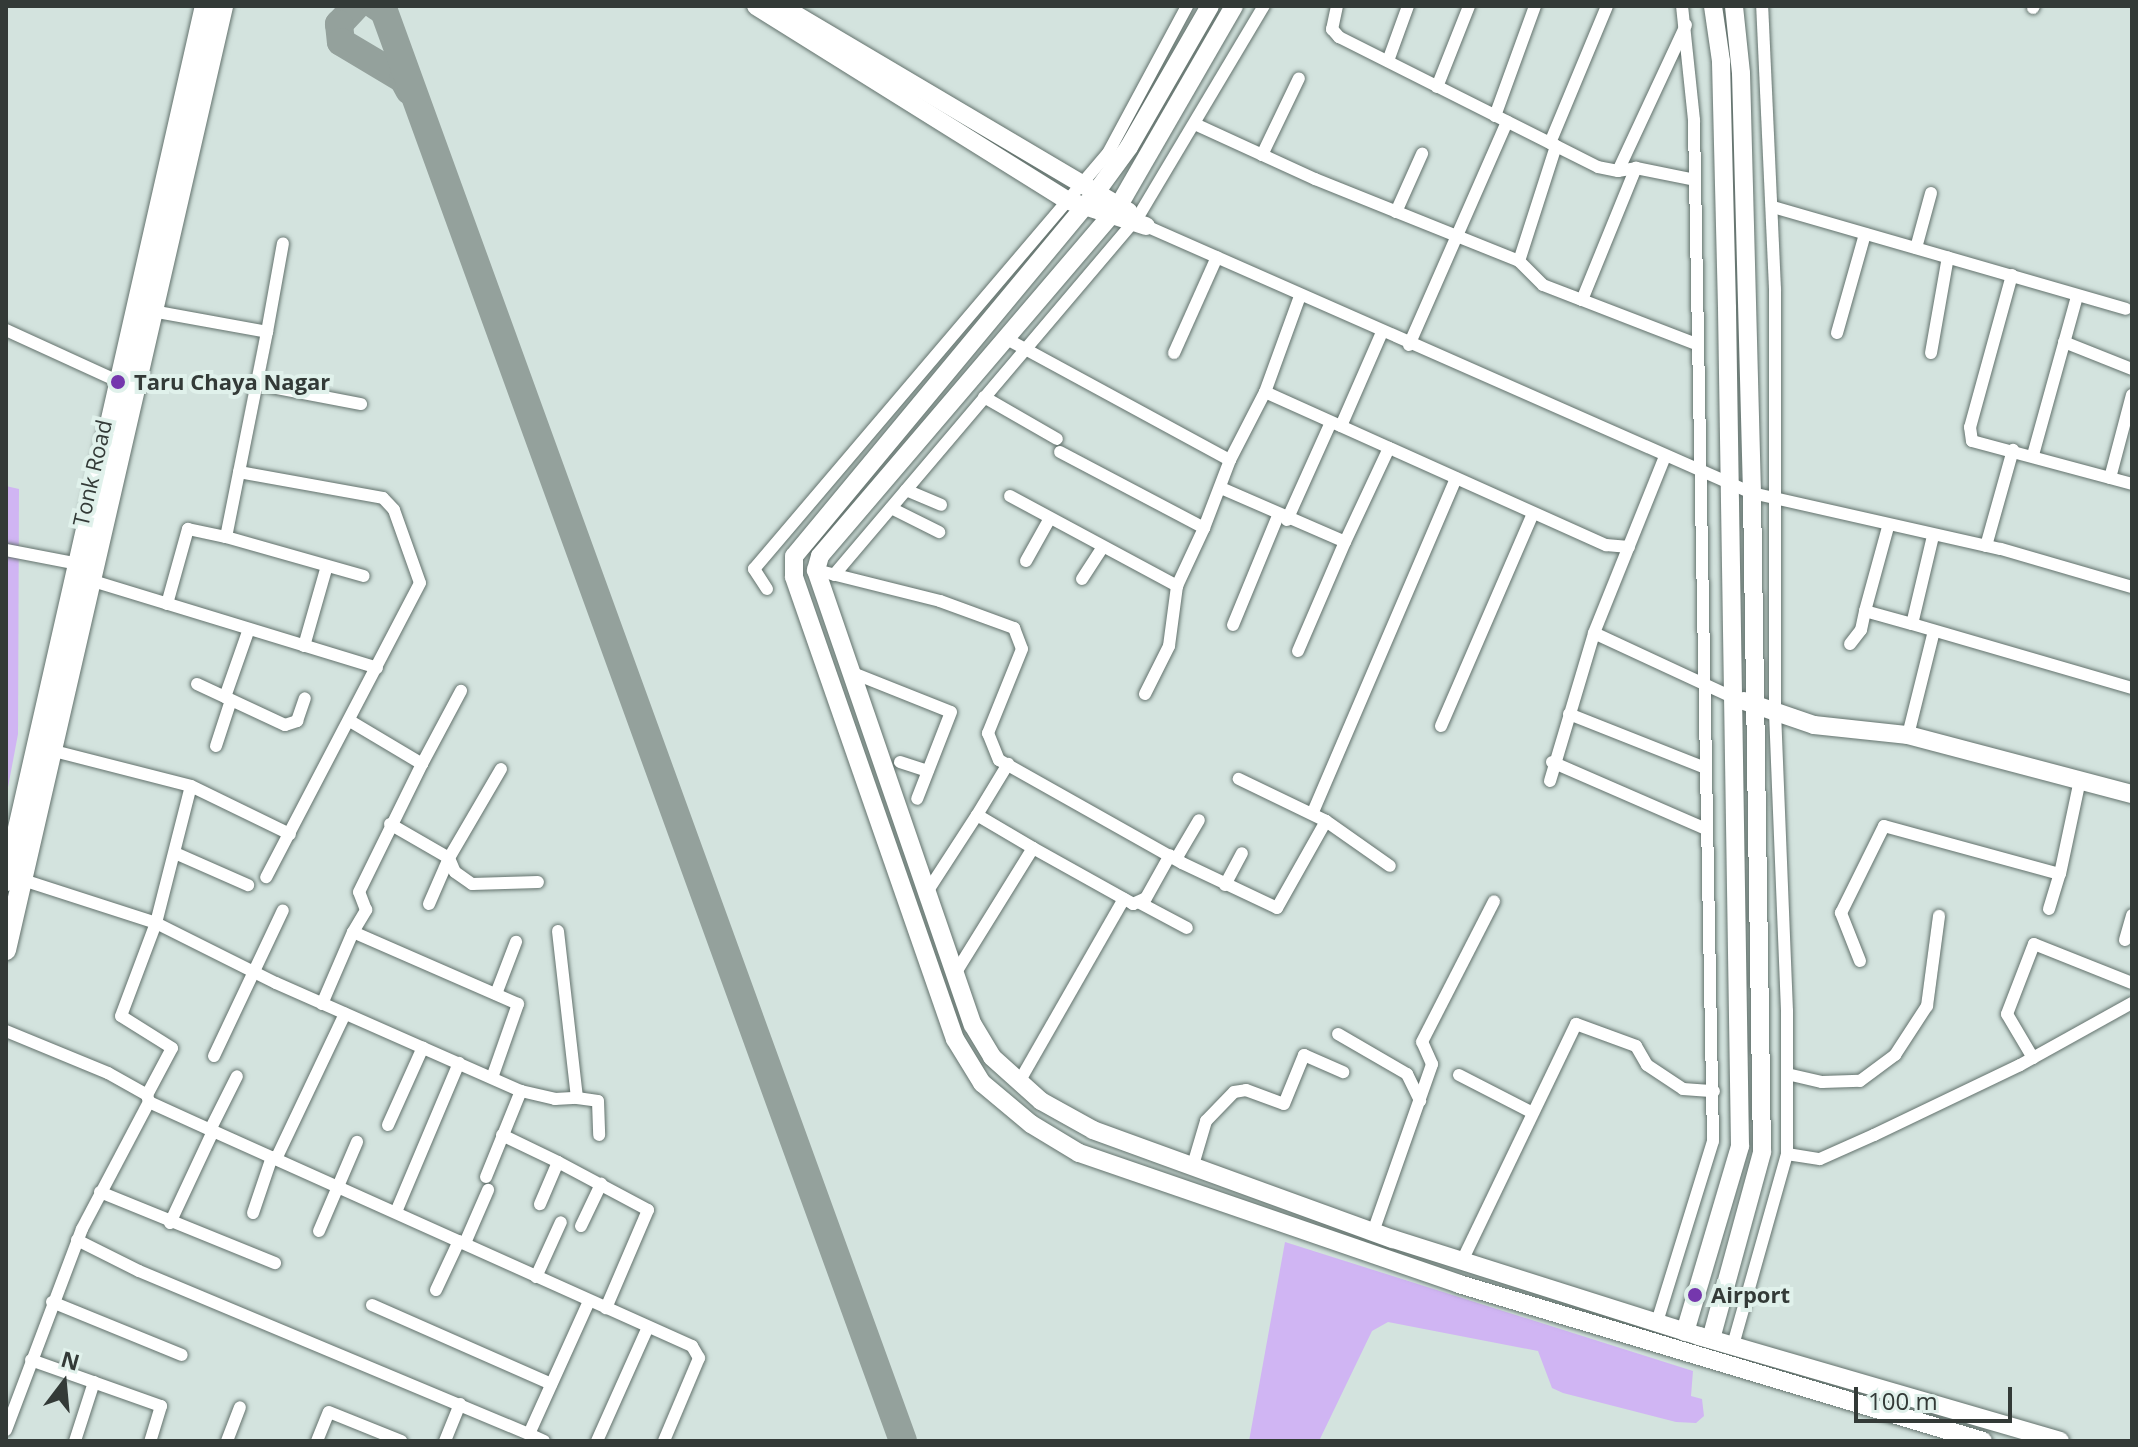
<!DOCTYPE html>
<style>
body{margin:0}
#map{position:relative;width:2138px;height:1447px;overflow:hidden;background:#d3e3de;font-family:"Open Sans",sans-serif}
div>[style]{position:absolute}
[style*='--x']{left:calc(var(--x)*1px);top:calc(var(--y)*1px);width:calc(var(--w)*1px);rotate:calc(var(--a)*1deg)}
.green>*{inset:0;background:#d0b5f3}
.taxiway>*{height:28px;margin:-14px;padding:0 14px;transform-origin:14px;border-radius:14px;background:#94a19c}
.roads{filter:drop-shadow(0 0 2px #63726d) drop-shadow(0 0 2px #63726d)}
.street>*{height:12px;margin:-6px;padding:0 6px;transform-origin:6px;border-radius:6px;background:#fff}
.secondary>*{height:18px;margin:-9px;padding:0 9px;transform-origin:9px;border-radius:9px;background:#fff}
.primary>*{height:20px;margin:-10px;padding:0 10px;transform-origin:10px;border-radius:10px;background:#fff}
.dots>*{width:22px;height:22px;translate:-50% -50%;box-sizing:border-box;border:4px solid #e0f1eb;border-radius:50%}
span{translate:-50% -50%;white-space:nowrap;text-align:center;line-height:1.15;-webkit-text-stroke:8px #e0f1eb;paint-order:stroke}
.poi-label{font-size:22px;color:#333a37;font-weight:700}
.left{translate:0 -50%;text-align:left}
.street-label{font-size:22px;color:#333a37}
.frame{position:absolute;inset:0;border:8px solid #333a37;pointer-events:none}
.north{position:absolute;left:24px;top:1343px;width:80px;height:80px;-webkit-text-stroke:6px #e0f1eb;paint-order:stroke;rotate:16deg;font-size:22px;font-weight:700;line-height:32px;text-align:center;color:#333a37}
.north::after{content:'';display:block;margin:auto;width:28px;height:36px;background:#333a37;clip-path:polygon(50% 0,100% 100%,50% 72%,0 100%)}
.scale{position:absolute;left:1854px;top:1387px;width:158px;height:36px;box-sizing:border-box;border:4px solid #333a37;border-top:0;padding-left:10px;font-size:24px;line-height:28px;white-space:nowrap;color:#333a37;-webkit-text-stroke:6px #e0f1eb;paint-order:stroke}
</style>
<div id="map">
<div class="green">
<div style="clip-path:polygon(6px 486px,19px 489px,18px 734px,6px 798px)"></div>
<div style="clip-path:polygon(1285px 1242px,1693px 1371px,1691px 1396px,1702px 1399px,1704px 1416px,1696px 1423px,1676px 1422px,1563px 1393px,1552px 1388px,1538px 1351px,1388px 1322px,1372px 1331px,1319px 1441px,1249px 1441px)"></div>
</div>
<div class="taxiway">
<div style="--x:356;--y:6;--w:25;--a:133"></div>
<div style="--x:339;--y:24;--w:18;--a:84"></div>
<div style="--x:341;--y:42;--w:72;--a:30.8"></div>
<div style="--x:403;--y:79;--w:13;--a:61"></div>
<div style="--x:376;--y:6;--w:9;--a:32"></div>
<div style="--x:384;--y:11;--w:1521;--a:70.05"></div>
</div>
<div class="roads">
<div class="street">
<div style="--x:1337;--y:6;--w:24;--a:102"></div>
<div style="--x:1332;--y:29;--w:11;--a:49"></div>
<div style="--x:1339;--y:37;--w:243;--a:26.7"></div>
<div style="--x:2033;--y:8;--w:2;--a:-63"></div>
<div style="--x:1686;--y:25;--w:161;--a:115"></div>
<div style="--x:1618;--y:171;--w:18;--a:-9"></div>
<div style="--x:1636;--y:168;--w:60;--a:11.5"></div>
<div style="--x:1388;--y:61;--w:59;--a:-70"></div>
<div style="--x:1437;--y:87;--w:87;--a:-68.4"></div>
<div style="--x:1495;--y:116;--w:117;--a:-70"></div>
<div style="--x:1197;--y:125;--w:130;--a:24.6"></div>
<div style="--x:1315;--y:179;--w:220;--a:21.9"></div>
<div style="--x:1550;--y:143;--w:148;--a:-67.4"></div>
<div style="--x:1262;--y:155;--w:85;--a:-64.3"></div>
<div style="--x:1618;--y:171;--w:20;--a:-169"></div>
<div style="--x:1598;--y:167;--w:47;--a:-153.4"></div>
<div style="--x:1556;--y:146;--w:121;--a:107.8"></div>
<div style="--x:1519;--y:261;--w:34;--a:45"></div>
<div style="--x:1543;--y:285;--w:42;--a:21"></div>
<div style="--x:1582;--y:300;--w:143;--a:-67.8"></div>
<div style="--x:1773;--y:207;--w:367;--a:16.1"></div>
<div style="--x:1396;--y:212;--w:64;--a:-65.9"></div>
<div style="--x:1146;--y:226;--w:662;--a:23.78"></div>
<div style="--x:1752;--y:493;--w:255;--a:12.7"></div>
<div style="--x:2001;--y:549;--w:136;--a:16.2"></div>
<div style="--x:1916;--y:248;--w:57;--a:-74.7"></div>
<div style="--x:2012;--y:275;--w:158;--a:105.4"></div>
<div style="--x:1970;--y:427;--w:14;--a:82"></div>
<div style="--x:1972;--y:441;--w:166;--a:15"></div>
<div style="--x:1300;--y:296;--w:102;--a:110"></div>
<div style="--x:1265;--y:392;--w:374;--a:24.2"></div>
<div style="--x:1606;--y:545;--w:23;--a:5"></div>
<div style="--x:1582;--y:300;--w:122;--a:21.1"></div>
<div style="--x:152;--y:311;--w:117;--a:10.3"></div>
<div style="--x:267;--y:332;--w:90;--a:-79.8"></div>
<div style="--x:6;--y:330;--w:128;--a:24.6"></div>
<div style="--x:267;--y:332;--w:209;--a:101.3"></div>
<div style="--x:226;--y:537;--w:143;--a:15.8"></div>
<div style="--x:1837;--y:333;--w:103;--a:-74.2"></div>
<div style="--x:1005;--y:338;--w:256;--a:28.5"></div>
<div style="--x:1230;--y:460;--w:76;--a:-62.8"></div>
<div style="--x:2064;--y:342;--w:73;--a:21.7"></div>
<div style="--x:1409;--y:345;--w:244;--a:-66.3"></div>
<div style="--x:1174;--y:353;--w:105;--a:-65.9"></div>
<div style="--x:1931;--y:353;--w:97;--a:-80"></div>
<div style="--x:256;--y:384;--w:107;--a:10.8"></div>
<div style="--x:984;--y:397;--w:84;--a:29.9"></div>
<div style="--x:1341;--y:426;--w:103;--a:-66.4"></div>
<div style="--x:1060;--y:452;--w:163;--a:27.8"></div>
<div style="--x:1204;--y:528;--w:73;--a:-69.1"></div>
<div style="--x:2033;--y:455;--w:165;--a:-74.5"></div>
<div style="--x:239;--y:472;--w:146;--a:10.2"></div>
<div style="--x:383;--y:498;--w:16;--a:47"></div>
<div style="--x:394;--y:510;--w:77;--a:70.4"></div>
<div style="--x:420;--y:583;--w:332;--a:117.6"></div>
<div style="--x:2110;--y:478;--w:86;--a:-75.2"></div>
<div style="--x:1221;--y:488;--w:135;--a:23.5"></div>
<div style="--x:1345;--y:542;--w:104;--a:-64.9"></div>
<div style="--x:906;--y:490;--w:38;--a:23"></div>
<div style="--x:1010;--y:496;--w:190;--a:28.3"></div>
<div style="--x:891;--y:508;--w:54;--a:26.6"></div>
<div style="--x:1287;--y:520;--w:107;--a:-65.8"></div>
<div style="--x:1888;--y:527;--w:87;--a:105.3"></div>
<div style="--x:1865;--y:611;--w:49;--a:15.5"></div>
<div style="--x:1933;--y:536;--w:90;--a:103.4"></div>
<div style="--x:1912;--y:624;--w:229;--a:16.2"></div>
<div style="--x:1986;--y:546;--w:100;--a:-74.3"></div>
<div style="--x:6;--y:550;--w:74;--a:10.9"></div>
<div style="--x:1026;--y:561;--w:49;--a:-60.8"></div>
<div style="--x:816;--y:570;--w:128;--a:14"></div>
<div style="--x:940;--y:601;--w:79;--a:20"></div>
<div style="--x:1014;--y:628;--w:22;--a:69"></div>
<div style="--x:1022;--y:649;--w:91;--a:112"></div>
<div style="--x:988;--y:733;--w:29;--a:68"></div>
<div style="--x:999;--y:760;--w:210;--a:29.4"></div>
<div style="--x:1182;--y:863;--w:105;--a:25.3"></div>
<div style="--x:1277;--y:908;--w:100;--a:-60.6"></div>
<div style="--x:1326;--y:821;--w:97;--a:-154.2"></div>
<div style="--x:834;--y:575;--w:470;--a:-49.7"></div>
<div style="--x:1138;--y:217;--w:246;--a:-59.2"></div>
<div style="--x:1082;--y:579;--w:37;--a:-57"></div>
<div style="--x:93;--y:581;--w:297;--a:17"></div>
<div style="--x:767;--y:589;--w:24;--a:-123"></div>
<div style="--x:754;--y:569;--w:546;--a:-49.6"></div>
<div style="--x:1108;--y:153;--w:167;--a:-61.7"></div>
<div style="--x:167;--y:604;--w:78;--a:-74.4"></div>
<div style="--x:188;--y:529;--w:39;--a:12"></div>
<div style="--x:1233;--y:625;--w:118;--a:-67.6"></div>
<div style="--x:1594;--y:633;--w:150;--a:24.9"></div>
<div style="--x:1850;--y:644;--w:18;--a:-52"></div>
<div style="--x:1861;--y:630;--w:19;--a:-78"></div>
<div style="--x:304;--y:646;--w:83;--a:-74"></div>
<div style="--x:1298;--y:651;--w:119;--a:-66.7"></div>
<div style="--x:853;--y:673;--w:105;--a:21.7"></div>
<div style="--x:951;--y:712;--w:93;--a:111.3"></div>
<div style="--x:197;--y:684;--w:97;--a:25"></div>
<div style="--x:285;--y:725;--w:13;--a:-18"></div>
<div style="--x:297;--y:721;--w:24;--a:-71"></div>
<div style="--x:1145;--y:694;--w:54;--a:-63.4"></div>
<div style="--x:1169;--y:646;--w:61;--a:-82.4"></div>
<div style="--x:1177;--y:586;--w:64;--a:-65"></div>
<div style="--x:225;--y:697;--w:72;--a:-70.6"></div>
<div style="--x:1569;--y:714;--w:144;--a:21.6"></div>
<div style="--x:350;--y:721;--w:84;--a:30.8"></div>
<div style="--x:422;--y:764;--w:83;--a:-61.9"></div>
<div style="--x:1441;--y:726;--w:232;--a:-66.6"></div>
<div style="--x:1908;--y:735;--w:107;--a:-76"></div>
<div style="--x:216;--y:746;--w:48;--a:-71.9"></div>
<div style="--x:54;--y:751;--w:141;--a:14.3"></div>
<div style="--x:191;--y:786;--w:110;--a:25.9"></div>
<div style="--x:900;--y:762;--w:29;--a:18"></div>
<div style="--x:1552;--y:762;--w:166;--a:23.5"></div>
<div style="--x:1550;--y:781;--w:154;--a:-73.4"></div>
<div style="--x:1594;--y:633;--w:191;--a:-68.1"></div>
<div style="--x:1313;--y:812;--w:363;--a:-66.8"></div>
<div style="--x:977;--y:815;--w:60;--a:-58.7"></div>
<div style="--x:1326;--y:821;--w:78;--a:35.1"></div>
<div style="--x:390;--y:824;--w:68;--a:30"></div>
<div style="--x:449;--y:858;--w:103;--a:-59.7"></div>
<div style="--x:1033;--y:848;--w:115;--a:29.2"></div>
<div style="--x:1133;--y:904;--w:14;--a:-25"></div>
<div style="--x:1146;--y:898;--w:49;--a:-60.8"></div>
<div style="--x:175;--y:853;--w:80;--a:23.7"></div>
<div style="--x:449;--y:858;--w:15;--a:67"></div>
<div style="--x:455;--y:872;--w:21;--a:35"></div>
<div style="--x:472;--y:884;--w:66;--a:-1.7"></div>
<div style="--x:1176;--y:859;--w:45;--a:-59.5"></div>
<div style="--x:23;--y:880;--w:140;--a:17.9"></div>
<div style="--x:156;--y:923;--w:141;--a:-75.7"></div>
<div style="--x:1225;--y:885;--w:36;--a:-62"></div>
<div style="--x:927;--y:892;--w:92;--a:-57"></div>
<div style="--x:977;--y:815;--w:65;--a:30.5"></div>
<div style="--x:1033;--y:848;--w:148;--a:121.8"></div>
<div style="--x:1140;--y:903;--w:53;--a:28"></div>
<div style="--x:429;--y:904;--w:50;--a:-66.5"></div>
<div style="--x:2049;--y:909;--w:37;--a:-73"></div>
<div style="--x:353;--y:932;--w:26;--a:-59"></div>
<div style="--x:366;--y:910;--w:19;--a:-111"></div>
<div style="--x:359;--y:892;--w:143;--a:-63.8"></div>
<div style="--x:2125;--y:940;--w:26;--a:-74"></div>
<div style="--x:1860;--y:961;--w:52;--a:-111.6"></div>
<div style="--x:1841;--y:913;--w:97;--a:-63.7"></div>
<div style="--x:1884;--y:826;--w:182;--a:15.3"></div>
<div style="--x:2060;--y:874;--w:96;--a:-78"></div>
<div style="--x:496;--y:994;--w:56;--a:-69"></div>
<div style="--x:322;--y:1004;--w:78;--a:-66.7"></div>
<div style="--x:353;--y:932;--w:180;--a:23.6"></div>
<div style="--x:518;--y:1004;--w:78;--a:109.4"></div>
<div style="--x:6;--y:1031;--w:110;--a:22.4"></div>
<div style="--x:108;--y:1073;--w:45;--a:29.4"></div>
<div style="--x:147;--y:1095;--w:7;--a:74"></div>
<div style="--x:149;--y:1102;--w:70;--a:24.4"></div>
<div style="--x:213;--y:1131;--w:525;--a:24.17"></div>
<div style="--x:692;--y:1346;--w:14;--a:60"></div>
<div style="--x:699;--y:1358;--w:90;--a:112.9"></div>
<div style="--x:1338;--y:1034;--w:80;--a:30.1"></div>
<div style="--x:1407;--y:1074;--w:30;--a:64"></div>
<div style="--x:214;--y:1056;--w:161;--a:-64.7"></div>
<div style="--x:2033;--y:1058;--w:51;--a:-120.6"></div>
<div style="--x:2007;--y:1014;--w:75;--a:-68.9"></div>
<div style="--x:2034;--y:944;--w:105;--a:21.7"></div>
<div style="--x:1787;--y:1074;--w:36;--a:13"></div>
<div style="--x:1822;--y:1082;--w:38;--a:-2"></div>
<div style="--x:1860;--y:1081;--w:44;--a:-36.6"></div>
<div style="--x:1895;--y:1055;--w:59;--a:-56.9"></div>
<div style="--x:1927;--y:1006;--w:91;--a:-82.4"></div>
<div style="--x:1459;--y:1075;--w:81;--a:27.2"></div>
<div style="--x:1019;--y:1082;--w:211;--a:-60.2"></div>
<div style="--x:147;--y:1095;--w:53;--a:-62"></div>
<div style="--x:172;--y:1048;--w:60;--a:-147.9"></div>
<div style="--x:121;--y:1016;--w:99;--a:-69.4"></div>
<div style="--x:156;--y:923;--w:134;--a:26.6"></div>
<div style="--x:276;--y:983;--w:268;--a:23.8"></div>
<div style="--x:521;--y:1091;--w:35;--a:13"></div>
<div style="--x:555;--y:1099;--w:22;--a:-3"></div>
<div style="--x:577;--y:1098;--w:168;--a:-96.5"></div>
<div style="--x:577;--y:1098;--w:21;--a:8"></div>
<div style="--x:598;--y:1101;--w:34;--a:88"></div>
<div style="--x:388;--y:1125;--w:85;--a:-65.8"></div>
<div style="--x:210;--y:1130;--w:60;--a:-63.4"></div>
<div style="--x:502;--y:1135;--w:62;--a:25.7"></div>
<div style="--x:558;--y:1162;--w:46;--a:113.2"></div>
<div style="--x:1787;--y:1154;--w:33;--a:9"></div>
<div style="--x:1820;--y:1159;--w:59;--a:-24"></div>
<div style="--x:1874;--y:1135;--w:162;--a:-25.6"></div>
<div style="--x:2020;--y:1065;--w:128;--a:-29"></div>
<div style="--x:276;--y:1159;--w:161;--a:-64.6"></div>
<div style="--x:558;--y:1162;--w:102;--a:28.1"></div>
<div style="--x:648;--y:1210;--w:107;--a:113.2"></div>
<div style="--x:1193;--y:1165;--w:46;--a:-73.5"></div>
<div style="--x:1206;--y:1121;--w:40;--a:-46"></div>
<div style="--x:1234;--y:1092;--w:12;--a:-9"></div>
<div style="--x:1246;--y:1090;--w:40;--a:20.2"></div>
<div style="--x:1284;--y:1104;--w:53;--a:-67.8"></div>
<div style="--x:1304;--y:1055;--w:43;--a:23.6"></div>
<div style="--x:486;--y:1177;--w:93;--a:-67.9"></div>
<div style="--x:100;--y:1192;--w:189;--a:22.1"></div>
<div style="--x:396;--y:1212;--w:162;--a:-67.1"></div>
<div style="--x:253;--y:1213;--w:59;--a:-71.3"></div>
<div style="--x:170;--y:1223;--w:102;--a:-64.9"></div>
<div style="--x:581;--y:1226;--w:47;--a:-64.5"></div>
<div style="--x:319;--y:1231;--w:97;--a:-66.9"></div>
<div style="--x:1373;--y:1232;--w:178;--a:-70.6"></div>
<div style="--x:1432;--y:1064;--w:24;--a:-114"></div>
<div style="--x:1422;--y:1042;--w:158;--a:-62.9"></div>
<div style="--x:77;--y:1240;--w:69;--a:26.6"></div>
<div style="--x:139;--y:1271;--w:423;--a:22.7"></div>
<div style="--x:465;--y:1243;--w:58;--a:-66.5"></div>
<div style="--x:1462;--y:1261;--w:263;--a:-64.3"></div>
<div style="--x:1576;--y:1024;--w:64;--a:20.1"></div>
<div style="--x:1636;--y:1046;--w:22;--a:60"></div>
<div style="--x:1647;--y:1065;--w:43;--a:33.7"></div>
<div style="--x:1683;--y:1089;--w:31;--a:4"></div>
<div style="--x:536;--y:1277;--w:60;--a:-65.6"></div>
<div style="--x:436;--y:1290;--w:54;--a:-64.9"></div>
<div style="--x:52;--y:1302;--w:140;--a:22.2"></div>
<div style="--x:372;--y:1305;--w:196;--a:23.8"></div>
<div style="--x:1657;--y:1322;--w:189;--a:-72.8"></div>
<div style="--x:1713;--y:1141;--w:1021;--a:-91.07"></div>
<div style="--x:1694;--y:120;--w:115;--a:-96"></div>
<div style="--x:1733;--y:1345;--w:198;--a:-74.2"></div>
<div style="--x:1787;--y:1154;--w:143;--a:-90"></div>
<div style="--x:1787;--y:1011;--w:300;--a:-92.3"></div>
<div style="--x:1775;--y:711;--w:422;--a:-90"></div>
<div style="--x:1775;--y:289;--w:283;--a:-92.6"></div>
<div style="--x:31;--y:1360;--w:138;--a:19.5"></div>
<div style="--x:161;--y:1406;--w:37;--a:107"></div>
<div style="--x:6;--y:1430;--w:215;--a:-69.3"></div>
<div style="--x:82;--y:1229;--w:144;--a:-62.2"></div>
<div style="--x:75;--y:1441;--w:62;--a:-72.1"></div>
<div style="--x:227;--y:1441;--w:36;--a:-69"></div>
<div style="--x:317;--y:1441;--w:31;--a:-68"></div>
<div style="--x:329;--y:1412;--w:78;--a:21.9"></div>
<div style="--x:445;--y:1441;--w:40;--a:-68"></div>
<div style="--x:544;--y:1441;--w:17;--a:-155"></div>
<div style="--x:529;--y:1434;--w:146;--a:-65.7"></div>
<div style="--x:597;--y:1441;--w:125;--a:-65.9"></div>
</div>
<div class="secondary">
<div style="--x:756;--y:6;--w:366;--a:32"></div>
<div style="--x:1066;--y:200;--w:84;--a:18"></div>
<div style="--x:781;--y:6;--w:404;--a:30.6"></div>
<div style="--x:1210;--y:6;--w:163;--a:119.9"></div>
<div style="--x:1129;--y:147;--w:59;--a:126.1"></div>
<div style="--x:1094;--y:195;--w:469;--a:129.7"></div>
<div style="--x:794;--y:556;--w:21;--a:90"></div>
<div style="--x:794;--y:577;--w:489;--a:70.8"></div>
<div style="--x:955;--y:1039;--w:52;--a:58.5"></div>
<div style="--x:982;--y:1083;--w:64;--a:39.9"></div>
<div style="--x:1031;--y:1124;--w:56;--a:31.1"></div>
<div style="--x:1079;--y:1153;--w:402;--a:19"></div>
<div style="--x:1459;--y:1284;--w:547;--a:16.68"></div>
<div style="--x:1234;--y:6;--w:232;--a:120"></div>
<div style="--x:1118;--y:207;--w:459;--a:130.5"></div>
<div style="--x:820;--y:556;--w:15;--a:106"></div>
<div style="--x:816;--y:570;--w:481;--a:71"></div>
<div style="--x:973;--y:1025;--w:37;--a:59"></div>
<div style="--x:992;--y:1057;--w:66;--a:41.9"></div>
<div style="--x:1041;--y:1101;--w:60;--a:29.1"></div>
<div style="--x:1093;--y:1130;--w:319;--a:20"></div>
<div style="--x:1393;--y:1239;--w:321;--a:17.6"></div>
<div style="--x:1699;--y:1336;--w:376;--a:16.2"></div>
<div style="--x:1744;--y:701;--w:74;--a:18.9"></div>
<div style="--x:1814;--y:725;--w:95;--a:6.1"></div>
<div style="--x:1908;--y:735;--w:232;--a:14.8"></div>
<div style="--x:1685;--y:1332;--w:194;--a:-73.5"></div>
<div style="--x:1740;--y:1146;--w:838;--a:-90.89"></div>
<div style="--x:1727;--y:308;--w:247;--a:-91.4"></div>
<div style="--x:1721;--y:61;--w:56;--a:-98.3"></div>
<div style="--x:1711;--y:1339;--w:194;--a:-74.7"></div>
<div style="--x:1762;--y:1152;--w:659;--a:-90.87"></div>
<div style="--x:1752;--y:493;--w:420;--a:-91.5"></div>
<div style="--x:1741;--y:73;--w:67;--a:-96"></div>
</div>
<div class="primary">
<div style="--x:6;--y:881;--w:897;--a:-77.19"></div>
<div style="--x:6;--y:950;--w:969;--a:-77.05"></div>
</div>
</div>
<div class="dots">
<div style="left:118px;top:382px;background:#7537ad"></div>
<div style="left:1695px;top:1295px;background:#7537ad"></div>
</div>
<div class="poi-label">
<span class="left" style="left:134px;top:382px">Taru Chaya Nagar</span>
<span class="left" style="left:1711px;top:1295px">Airport</span>
</div>
<div class="street-label">
<span style="left:92px;top:473px;rotate:-77deg">Tonk Road</span>
</div>
<div class="frame"></div>
<div class="north">N</div>
<div class="scale">100 m</div>
</div>
